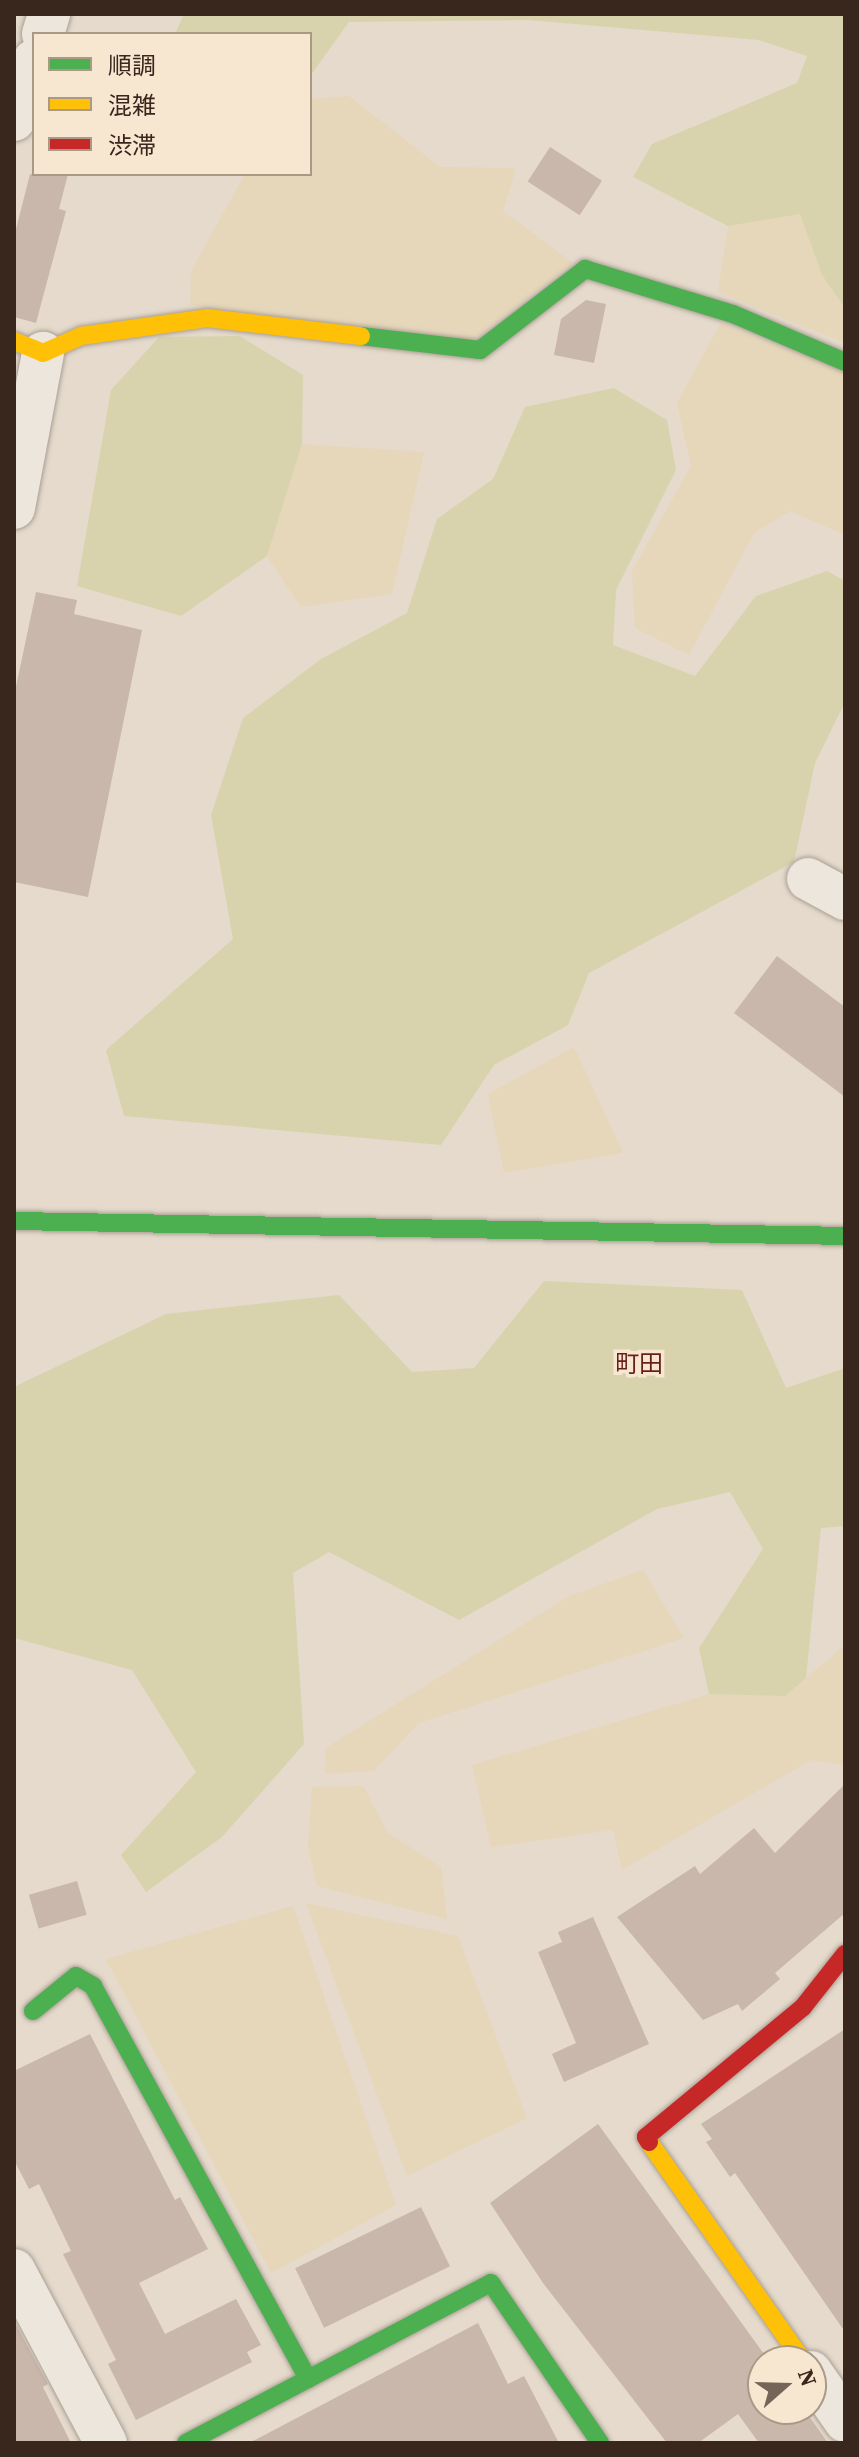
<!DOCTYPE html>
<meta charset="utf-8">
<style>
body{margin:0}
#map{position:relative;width:859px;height:2457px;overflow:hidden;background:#e5dacb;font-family:"Source Serif 4","Noto Sans JP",serif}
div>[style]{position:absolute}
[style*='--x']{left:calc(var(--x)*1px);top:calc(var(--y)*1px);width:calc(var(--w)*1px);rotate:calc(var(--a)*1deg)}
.farmland>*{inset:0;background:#e6d7ba}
.green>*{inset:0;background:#d8d3ad}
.building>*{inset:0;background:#c9b7ac;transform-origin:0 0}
.roads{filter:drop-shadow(0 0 2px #aa9f95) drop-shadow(0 0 2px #aa9f95)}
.street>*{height:42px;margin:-21px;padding:0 21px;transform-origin:21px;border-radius:21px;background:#ede6dd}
.fast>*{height:18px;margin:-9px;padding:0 9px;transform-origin:9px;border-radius:9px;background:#4caf50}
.slow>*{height:18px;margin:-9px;padding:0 9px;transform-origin:9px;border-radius:9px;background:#ffc107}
.jam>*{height:18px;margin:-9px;padding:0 9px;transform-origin:9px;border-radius:9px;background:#c62828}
span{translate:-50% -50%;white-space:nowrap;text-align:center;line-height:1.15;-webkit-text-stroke:7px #f7e6d0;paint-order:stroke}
.quarter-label{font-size:24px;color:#671f1a}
.frame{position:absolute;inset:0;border:16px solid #39261c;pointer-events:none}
.legend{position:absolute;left:32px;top:32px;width:280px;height:144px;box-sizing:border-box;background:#f7e6d0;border:2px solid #ab9988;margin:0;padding:10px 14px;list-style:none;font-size:24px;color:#39261c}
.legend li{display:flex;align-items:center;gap:16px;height:40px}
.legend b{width:40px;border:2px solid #ab9988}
.north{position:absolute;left:747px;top:2345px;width:80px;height:80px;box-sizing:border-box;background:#f7e6d0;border:2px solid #ab9988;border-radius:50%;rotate:70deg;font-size:22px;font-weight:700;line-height:32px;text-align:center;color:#39261c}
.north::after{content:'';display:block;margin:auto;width:28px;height:36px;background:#756559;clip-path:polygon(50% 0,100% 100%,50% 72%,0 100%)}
</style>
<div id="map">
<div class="farmland">
<div style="clip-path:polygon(349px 96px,440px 167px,516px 168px,503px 211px,573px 263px,471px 341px,190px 305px,191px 271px,245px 174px,310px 174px,310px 99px)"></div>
<div style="clip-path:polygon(800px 213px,822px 275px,845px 308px,845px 343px,718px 292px,728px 226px)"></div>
<div style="clip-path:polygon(721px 323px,845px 372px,845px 535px,790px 511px,754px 533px,689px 655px,635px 628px,632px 571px,691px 466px,677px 403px)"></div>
<div style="clip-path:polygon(302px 444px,424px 452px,392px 594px,301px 607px,267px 556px)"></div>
<div style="clip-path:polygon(574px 1047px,623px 1153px,504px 1173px,488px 1094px)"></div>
<div style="clip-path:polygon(643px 1570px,684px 1638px,419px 1723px,374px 1771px,325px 1774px,326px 1748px,569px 1596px)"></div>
<div style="clip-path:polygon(845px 1645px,845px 1765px,811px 1760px,622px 1870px,613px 1830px,491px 1847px,472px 1765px,709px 1694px,785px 1696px)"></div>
<div style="clip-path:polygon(363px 1786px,388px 1833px,441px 1867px,447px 1919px,317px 1886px,308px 1846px,312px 1787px)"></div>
<div style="clip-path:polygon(306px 1903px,458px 1936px,527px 2118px,407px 2176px)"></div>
<div style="clip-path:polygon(293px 1906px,396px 2205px,271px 2273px,106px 1959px)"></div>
</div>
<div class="green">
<div style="clip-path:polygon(184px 14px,845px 14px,845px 308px,822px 275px,800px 214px,728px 226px,633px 177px,652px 144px,797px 83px,807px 56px,759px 40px,528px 20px,349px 22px,310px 76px,310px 34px,175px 34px)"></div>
<div style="clip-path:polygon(240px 336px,303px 375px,302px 444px,267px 556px,181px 616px,77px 586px,111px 390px,159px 337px)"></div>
<div style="clip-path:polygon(614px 388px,667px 420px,676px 470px,616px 590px,613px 645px,695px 676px,756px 596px,827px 571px,845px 581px,845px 702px,815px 763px,794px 862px,589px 973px,568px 1025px,494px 1065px,441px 1145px,124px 1116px,106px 1050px,233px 939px,211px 815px,243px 718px,321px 659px,407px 613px,437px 519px,493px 479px,525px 407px)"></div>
<div style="clip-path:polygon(544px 1281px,742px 1290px,786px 1388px,845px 1368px,845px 1526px,821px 1528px,806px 1678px,785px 1696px,709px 1694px,699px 1648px,763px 1549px,730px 1492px,657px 1509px,459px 1620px,329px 1552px,293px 1573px,304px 1744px,222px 1837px,146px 1892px,121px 1855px,196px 1772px,132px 1670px,14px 1638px,14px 1387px,166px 1314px,339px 1295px,412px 1372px,474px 1368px)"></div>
</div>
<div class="building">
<div style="left:550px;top:147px;width:62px;height:41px;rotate:33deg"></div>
<div style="clip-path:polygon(30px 174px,68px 174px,59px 209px,66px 211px,36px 323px,14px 317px,14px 237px)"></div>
<div style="clip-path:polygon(586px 300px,606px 304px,594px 363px,554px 355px,561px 319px)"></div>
<div style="clip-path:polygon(36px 592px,77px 600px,74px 614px,142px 630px,88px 897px,14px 882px,14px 696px)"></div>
<div style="clip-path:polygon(777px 956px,845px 1007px,845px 1097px,734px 1013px)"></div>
<div style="clip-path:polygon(845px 1784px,845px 1913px,775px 1973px,780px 1979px,742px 2011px,738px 2004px,703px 2020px,617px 1917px,695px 1866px,700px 1874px,754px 1828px,775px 1853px)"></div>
<div style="left:77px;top:1881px;width:35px;height:50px;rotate:74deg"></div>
<div style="clip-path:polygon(593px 1917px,649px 2044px,564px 2082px,552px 2054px,576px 2043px,538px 1952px,562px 1942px,558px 1932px)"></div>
<div style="clip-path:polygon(845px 2029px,845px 2332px,735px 2173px,730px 2177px,706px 2142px,712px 2139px,701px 2124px)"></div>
<div style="clip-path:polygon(90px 2034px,175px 2200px,180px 2197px,208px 2249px,139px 2283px,165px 2334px,236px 2299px,261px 2345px,247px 2352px,252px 2362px,136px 2420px,108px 2364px,116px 2360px,63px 2254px,71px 2251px,39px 2184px,29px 2189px,14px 2160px,14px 2071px)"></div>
<div style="clip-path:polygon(598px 2124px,769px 2361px,763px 2361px,763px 2409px,804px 2409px,828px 2443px,759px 2443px,738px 2414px,698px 2443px,667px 2443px,543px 2283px,490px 2203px)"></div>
<div style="left:421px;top:2207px;width:66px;height:140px;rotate:64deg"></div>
<div style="clip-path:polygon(14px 2321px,48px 2384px,43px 2387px,71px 2443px,14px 2443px)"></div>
<div style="clip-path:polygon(478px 2323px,508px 2384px,524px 2376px,559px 2443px,249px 2443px)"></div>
</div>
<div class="roads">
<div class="street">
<div style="--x:43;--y:34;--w:21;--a:-73"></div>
<div style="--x:14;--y:120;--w:63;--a:-71.6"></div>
<div style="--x:14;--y:508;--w:158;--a:-79.4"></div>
<div style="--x:808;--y:879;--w:42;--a:28.4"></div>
<div style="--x:14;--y:2270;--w:196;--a:62"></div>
<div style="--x:811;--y:2372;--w:60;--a:55.2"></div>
</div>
<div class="fast">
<div style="--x:361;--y:336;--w:120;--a:6.7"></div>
<div style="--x:480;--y:350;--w:133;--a:-37.6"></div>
<div style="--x:585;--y:269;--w:155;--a:16.9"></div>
<div style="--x:733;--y:314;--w:122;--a:23.2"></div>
<div style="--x:14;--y:1221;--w:831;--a:1.03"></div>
<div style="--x:33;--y:2011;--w:55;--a:-39.1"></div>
<div style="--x:76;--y:1976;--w:20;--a:30"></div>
<div style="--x:93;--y:1986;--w:448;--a:61.3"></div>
<div style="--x:186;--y:2443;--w:344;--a:-27.7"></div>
<div style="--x:491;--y:2283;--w:194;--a:55.7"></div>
</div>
<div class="slow">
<div style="--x:14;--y:341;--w:31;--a:22"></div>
<div style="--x:43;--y:353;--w:42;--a:-24.1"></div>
<div style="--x:81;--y:336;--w:127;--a:-8.1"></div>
<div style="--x:207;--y:318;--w:155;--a:6.7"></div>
<div style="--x:649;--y:2142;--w:268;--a:54.9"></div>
</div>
<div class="jam">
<div style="--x:649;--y:2142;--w:6;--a:-121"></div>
<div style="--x:646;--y:2137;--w:204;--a:-39.6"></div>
<div style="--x:803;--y:2007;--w:68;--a:-51.6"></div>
</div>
</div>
<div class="quarter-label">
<span style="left:639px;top:1364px">町田</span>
</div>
<div class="frame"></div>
<ul class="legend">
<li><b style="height:10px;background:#4caf50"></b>順調</li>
<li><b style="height:10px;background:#ffc107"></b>混雑</li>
<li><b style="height:10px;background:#c62828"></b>渋滞</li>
</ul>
<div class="north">N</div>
</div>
